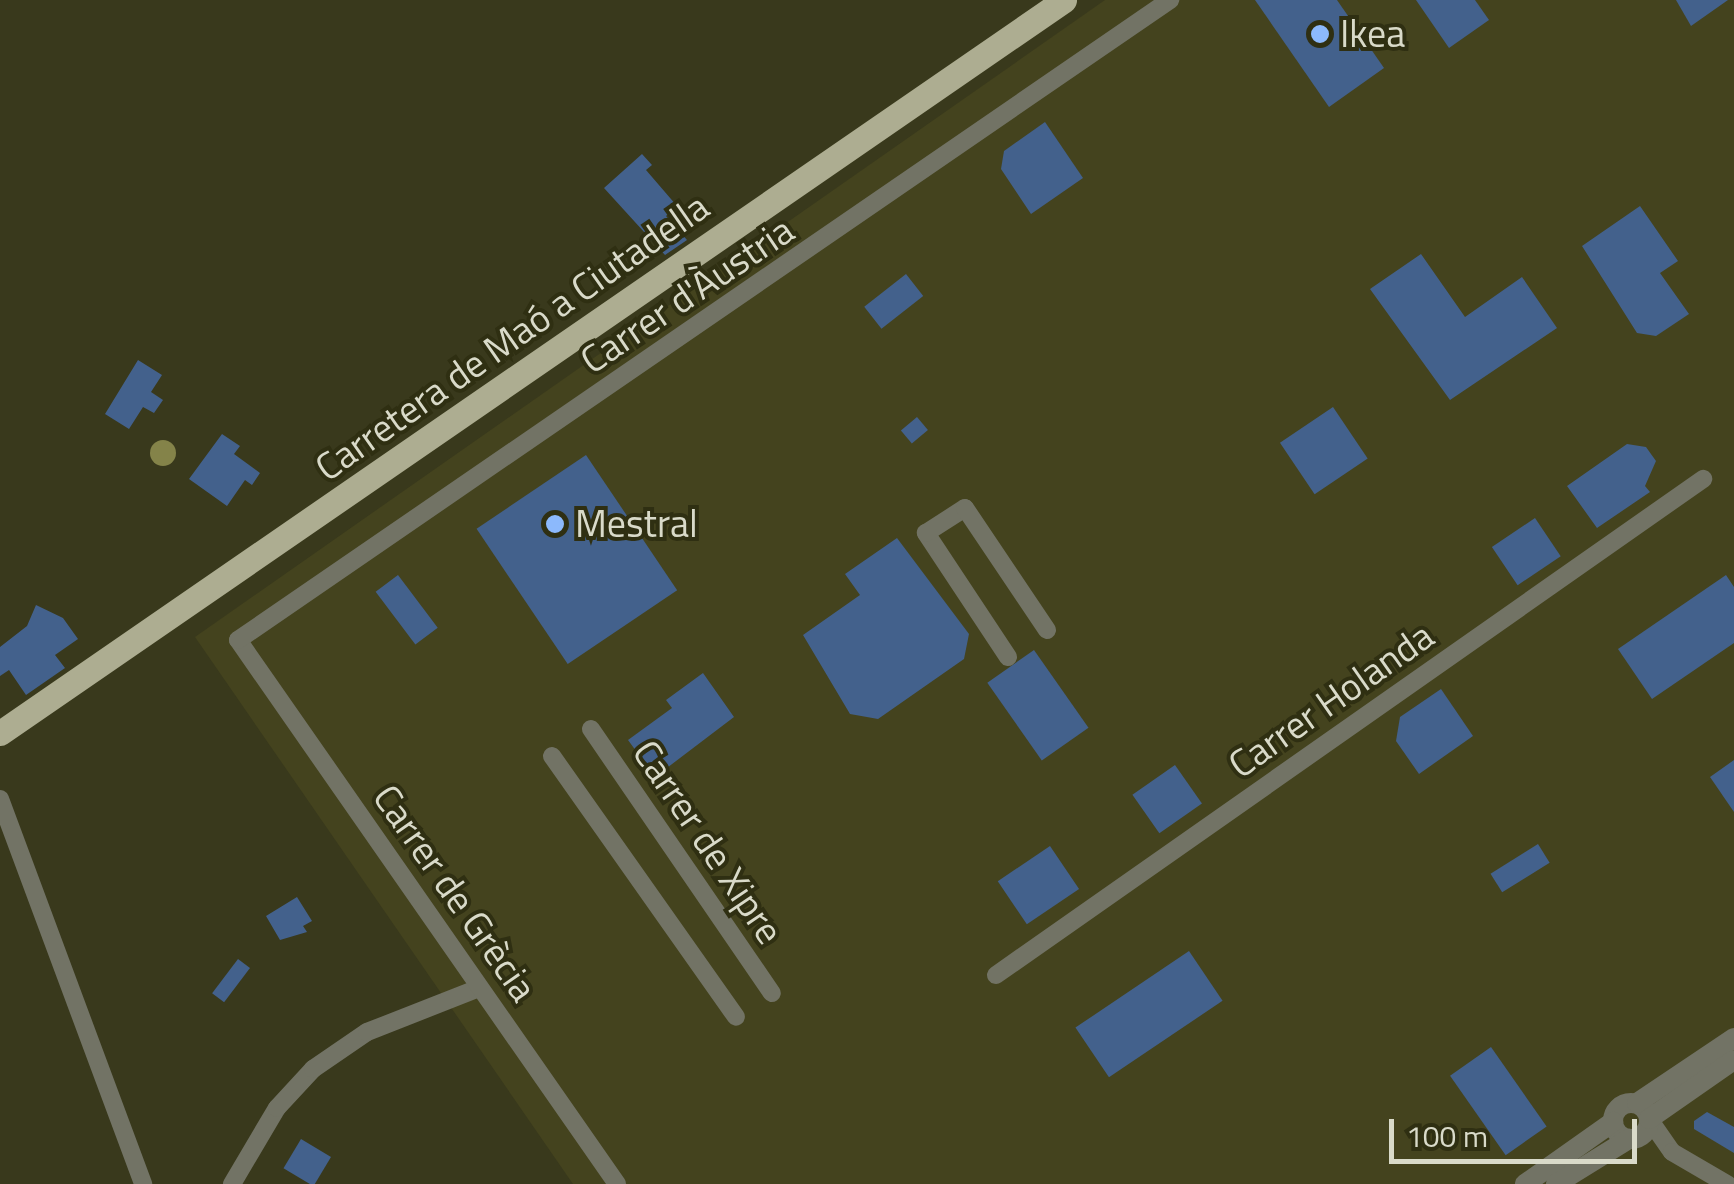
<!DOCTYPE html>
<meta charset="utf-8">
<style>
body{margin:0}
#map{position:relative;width:1734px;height:1184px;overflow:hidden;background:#39391c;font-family:"Titillium Web",sans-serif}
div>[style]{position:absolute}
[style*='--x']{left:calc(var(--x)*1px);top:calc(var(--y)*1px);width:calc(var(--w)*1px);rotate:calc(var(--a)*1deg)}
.built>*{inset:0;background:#44431e}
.water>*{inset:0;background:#848349}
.round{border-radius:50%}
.building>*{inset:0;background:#43618c;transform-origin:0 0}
.minor>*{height:18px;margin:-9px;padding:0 9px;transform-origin:9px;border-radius:9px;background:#727365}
.tertiary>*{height:20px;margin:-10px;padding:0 10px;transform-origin:10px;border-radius:10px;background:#727365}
.tertiary>.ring{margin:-10px;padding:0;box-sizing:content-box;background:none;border:20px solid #727365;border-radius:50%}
.primary>*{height:25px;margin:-12.5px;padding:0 12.5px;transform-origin:12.5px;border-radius:12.5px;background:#adad91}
.dots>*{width:28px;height:28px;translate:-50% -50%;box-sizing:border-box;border:5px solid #2f2f12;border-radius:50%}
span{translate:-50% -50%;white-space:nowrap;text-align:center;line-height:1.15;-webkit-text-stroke:8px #2f2f12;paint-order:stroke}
.poi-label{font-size:38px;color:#d9dac9}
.left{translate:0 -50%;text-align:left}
.street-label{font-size:38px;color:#d9dac9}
.scale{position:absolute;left:1389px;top:1119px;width:248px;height:45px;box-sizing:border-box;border:5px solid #d9dac9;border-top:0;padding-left:12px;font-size:30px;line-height:35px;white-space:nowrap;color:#d9dac9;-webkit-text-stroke:8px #2f2f12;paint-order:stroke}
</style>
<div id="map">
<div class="built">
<div style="clip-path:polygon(1105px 0,1734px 0,1734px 1184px,573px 1184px,195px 637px)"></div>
</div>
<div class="water">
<div class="round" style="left:150px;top:440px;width:26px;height:26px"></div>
</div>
<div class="building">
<div style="clip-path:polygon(1255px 0,1337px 0,1384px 68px,1329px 107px)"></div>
<div style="clip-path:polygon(1416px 0,1475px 0,1489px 20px,1449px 48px)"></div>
<div style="clip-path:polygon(1676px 0,1728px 0,1691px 26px)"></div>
<div style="clip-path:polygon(1045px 122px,1083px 178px,1031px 214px,1001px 169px,1004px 151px)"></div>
<div style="clip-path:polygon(642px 154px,652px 165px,646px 170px,677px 206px,666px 216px,687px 240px,665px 255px,604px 188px)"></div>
<div style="clip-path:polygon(1640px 206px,1678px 261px,1660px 273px,1689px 314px,1656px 336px,1637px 333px,1582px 246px)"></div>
<div style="clip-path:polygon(1421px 254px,1465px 317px,1522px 277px,1557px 328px,1450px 400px,1370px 289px)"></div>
<div style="left:906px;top:274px;width:28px;height:53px;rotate:52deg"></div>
<div style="clip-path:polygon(138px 360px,162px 375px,151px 392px,163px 400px,154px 413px,143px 407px,129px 429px,105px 414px)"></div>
<div style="left:1333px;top:407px;width:62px;height:64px;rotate:56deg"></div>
<div style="left:917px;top:417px;width:17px;height:21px;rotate:50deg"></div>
<div style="clip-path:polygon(222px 434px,240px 446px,234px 454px,260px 473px,252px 485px,245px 480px,227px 506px,189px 479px)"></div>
<div style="clip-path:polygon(1627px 444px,1646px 447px,1656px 461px,1645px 486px,1650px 492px,1597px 528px,1567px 486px)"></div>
<div style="left:586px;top:455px;width:163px;height:132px;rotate:56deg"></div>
<div style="left:1535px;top:518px;width:46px;height:52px;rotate:56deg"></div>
<div style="clip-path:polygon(897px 538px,969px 634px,964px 659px,878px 719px,850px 714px,803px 635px,860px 595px,845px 574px)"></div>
<div style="left:398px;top:575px;width:66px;height:28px;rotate:53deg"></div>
<div style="clip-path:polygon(1726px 575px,1734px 587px,1734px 643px,1652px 699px,1618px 649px)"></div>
<div style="clip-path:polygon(36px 605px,63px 618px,78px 639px,55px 655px,65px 668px,26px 695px,9px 670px,0 676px,0 647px,27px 626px)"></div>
<div style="left:1034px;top:650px;width:95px;height:57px;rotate:55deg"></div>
<div style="clip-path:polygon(703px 673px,734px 717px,655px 777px,628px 740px,672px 708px,666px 700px)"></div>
<div style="clip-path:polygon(1441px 689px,1473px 736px,1419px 774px,1396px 741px,1400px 717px)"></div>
<div style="clip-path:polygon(1734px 760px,1734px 812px,1710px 777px)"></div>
<div style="left:1175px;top:765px;width:47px;height:52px;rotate:55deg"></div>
<div style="left:1538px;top:844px;width:22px;height:56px;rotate:58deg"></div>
<div style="left:1050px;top:846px;width:52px;height:63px;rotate:56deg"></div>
<div style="clip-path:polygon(297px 897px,312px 921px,303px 926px,307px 932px,280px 940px,266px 916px)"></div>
<div style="left:1189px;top:951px;width:60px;height:137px;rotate:56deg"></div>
<div style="left:238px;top:959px;width:15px;height:43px;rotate:37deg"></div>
<div style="left:1491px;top:1047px;width:97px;height:50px;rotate:55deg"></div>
<div style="clip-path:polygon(1707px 1112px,1734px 1127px,1734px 1153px,1694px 1129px,1694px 1121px)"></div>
<div style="left:301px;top:1139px;width:35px;height:34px;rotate:31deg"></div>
</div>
<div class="minor">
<div style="--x:1008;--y:657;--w:149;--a:-123.5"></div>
<div style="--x:926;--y:533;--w:46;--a:-32.7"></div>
<div style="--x:965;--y:508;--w:147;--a:56.1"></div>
<div style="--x:591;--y:729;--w:320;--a:55.6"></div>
<div style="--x:552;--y:756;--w:319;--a:54.8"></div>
<div style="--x:0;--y:799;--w:411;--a:69.6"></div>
<div style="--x:996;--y:975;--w:864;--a:-35.05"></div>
<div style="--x:1649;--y:1119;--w:40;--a:55.1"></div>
<div style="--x:1672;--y:1152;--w:64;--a:30.2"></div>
<div style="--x:232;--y:1184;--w:88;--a:-59.4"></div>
<div style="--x:277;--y:1108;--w:53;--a:-47.3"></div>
<div style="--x:313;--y:1069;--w:65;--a:-34.4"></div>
<div style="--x:367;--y:1032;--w:120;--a:-21.4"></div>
<div style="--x:617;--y:1184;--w:663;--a:-124.86"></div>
<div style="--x:238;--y:640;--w:1131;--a:-34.48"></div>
</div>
<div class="tertiary">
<div class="ring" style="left:1613px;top:1103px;width:16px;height:16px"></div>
<div style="--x:1637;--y:1103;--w:117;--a:-33.8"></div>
<div style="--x:1649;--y:1119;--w:103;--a:-34.8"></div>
<div style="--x:1525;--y:1184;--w:108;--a:-35.2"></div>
<div style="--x:1556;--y:1184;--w:86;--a:-31.7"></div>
</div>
<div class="primary">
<div style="--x:0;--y:733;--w:1292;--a:-34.56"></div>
</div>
<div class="dots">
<div style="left:1320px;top:34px;background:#8cb9fc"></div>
<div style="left:555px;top:524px;background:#8cb9fc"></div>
</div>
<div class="poi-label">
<span class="left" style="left:1340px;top:34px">Ikea</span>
<span class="left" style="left:575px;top:524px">Mestral</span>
</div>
<div class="street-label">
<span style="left:687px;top:295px;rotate:-34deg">Carrer d'Àustria</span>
<span style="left:512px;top:337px;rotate:-35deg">Carretera de Maó a Ciutadella</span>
<span style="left:1331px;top:700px;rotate:-35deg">Carrer Holanda</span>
<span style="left:708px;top:842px;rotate:56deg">Carrer de Xipre</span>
<span style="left:455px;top:893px;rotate:55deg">Carrer de Grècia</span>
</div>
<div class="scale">100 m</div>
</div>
